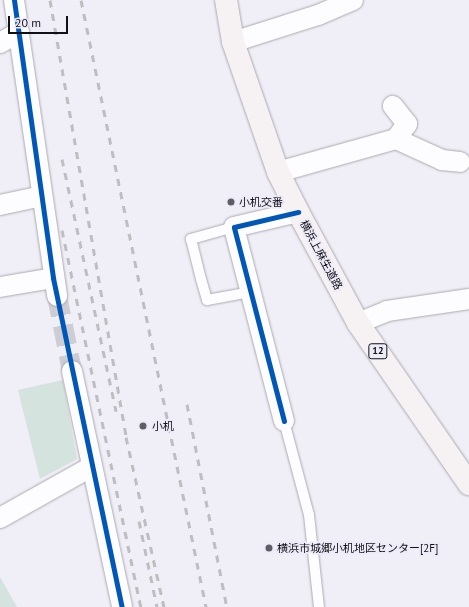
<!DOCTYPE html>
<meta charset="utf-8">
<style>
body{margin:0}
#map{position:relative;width:469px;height:607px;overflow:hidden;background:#f0eef6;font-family:"PT Sans","Noto Sans JP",sans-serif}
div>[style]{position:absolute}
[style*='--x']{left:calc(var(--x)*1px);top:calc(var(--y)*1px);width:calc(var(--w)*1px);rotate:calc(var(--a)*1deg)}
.green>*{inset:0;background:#d4e3dd}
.street-tunnel>*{height:20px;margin-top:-10px;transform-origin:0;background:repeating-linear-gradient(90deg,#cfcdd4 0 20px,transparent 0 30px)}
.roads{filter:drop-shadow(0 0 1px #abaab0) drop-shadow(0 0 1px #abaab0)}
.lane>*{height:10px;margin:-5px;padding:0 5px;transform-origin:5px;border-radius:5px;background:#fdfcfe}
.street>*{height:20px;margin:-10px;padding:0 10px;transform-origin:10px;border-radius:10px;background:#fdfcfe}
.primary>*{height:22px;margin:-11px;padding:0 11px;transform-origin:11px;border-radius:11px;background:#f6f1f3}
.rail>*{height:3px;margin-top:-1.5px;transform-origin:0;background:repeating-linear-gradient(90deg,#bebec0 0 7px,transparent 0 14px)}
.cycleway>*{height:5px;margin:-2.5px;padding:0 2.5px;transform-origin:2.5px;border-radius:2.5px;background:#0057b8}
.dots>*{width:11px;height:11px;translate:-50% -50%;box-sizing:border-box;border:2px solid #eeebf9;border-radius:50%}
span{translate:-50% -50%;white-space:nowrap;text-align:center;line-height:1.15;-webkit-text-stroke:3.5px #eeebf9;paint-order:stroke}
.shield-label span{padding:1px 3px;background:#eeebf9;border:1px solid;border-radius:3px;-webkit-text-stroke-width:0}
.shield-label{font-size:10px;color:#111015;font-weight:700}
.poi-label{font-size:11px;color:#111015}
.left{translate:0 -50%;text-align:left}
.street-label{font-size:11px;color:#111015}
.scale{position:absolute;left:8px;top:16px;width:60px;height:18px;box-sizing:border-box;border:2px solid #111015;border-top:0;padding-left:5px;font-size:12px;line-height:14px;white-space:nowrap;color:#111015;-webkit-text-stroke:3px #eeebf9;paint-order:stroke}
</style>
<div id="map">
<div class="green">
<div style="clip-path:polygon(63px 380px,77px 459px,40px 479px,18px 390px)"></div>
<div style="clip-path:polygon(0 577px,17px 607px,0 607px)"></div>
</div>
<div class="street-tunnel">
<div style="--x:57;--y:296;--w:76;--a:78.7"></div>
</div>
<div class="roads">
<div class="lane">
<div style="--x:234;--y:227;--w:45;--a:164.4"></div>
<div style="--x:191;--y:239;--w:41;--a:76"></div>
<div style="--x:201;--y:279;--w:22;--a:74"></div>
<div style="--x:207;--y:300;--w:45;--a:-10.3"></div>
<div style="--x:284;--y:421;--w:97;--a:75.1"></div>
<div style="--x:309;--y:515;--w:93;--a:83.8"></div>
</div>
<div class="street">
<div style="--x:14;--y:0;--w:299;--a:81.7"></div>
<div style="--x:233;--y:42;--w:89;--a:-17.6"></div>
<div style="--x:318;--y:15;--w:38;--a:-23"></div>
<div style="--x:0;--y:43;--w:22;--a:-30"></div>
<div style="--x:396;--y:139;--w:51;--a:24.5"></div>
<div style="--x:442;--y:160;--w:18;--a:6"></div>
<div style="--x:278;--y:172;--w:123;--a:-15.6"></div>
<div style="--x:396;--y:139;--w:19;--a:-54"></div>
<div style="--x:407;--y:124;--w:23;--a:-128"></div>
<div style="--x:0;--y:205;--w:43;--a:-12.1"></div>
<div style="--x:0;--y:287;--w:54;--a:-9.6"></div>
<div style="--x:358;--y:323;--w:31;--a:-22"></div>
<div style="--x:387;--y:311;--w:83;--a:-8.3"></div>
<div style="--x:72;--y:371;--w:241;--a:78"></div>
<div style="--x:284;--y:421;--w:200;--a:-104.5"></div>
<div style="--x:234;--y:227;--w:66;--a:-13.2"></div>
<div style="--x:0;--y:518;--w:104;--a:-29.3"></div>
</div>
<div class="primary">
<div style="--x:226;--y:0;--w:43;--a:80.5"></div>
<div style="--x:233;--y:42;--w:138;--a:70.9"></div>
<div style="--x:278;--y:172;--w:45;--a:63.4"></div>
<div style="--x:298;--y:212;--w:126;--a:61.6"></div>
<div style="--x:358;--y:323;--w:196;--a:55.4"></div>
</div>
</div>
<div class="rail">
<div style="--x:50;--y:0;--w:444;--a:80.1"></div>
<div style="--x:126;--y:437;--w:174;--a:77.4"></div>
<div style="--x:81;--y:0;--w:620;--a:78.36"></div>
<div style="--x:62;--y:159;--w:258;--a:77.9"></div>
<div style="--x:62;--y:230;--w:385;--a:78.2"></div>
<div style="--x:187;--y:404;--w:207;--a:78.9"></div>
<div style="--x:139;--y:521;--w:88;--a:78.2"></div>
</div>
<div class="cycleway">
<div style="--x:14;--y:0;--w:281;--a:82"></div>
<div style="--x:53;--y:278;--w:336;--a:78.2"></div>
<div style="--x:284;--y:421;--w:200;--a:-104.5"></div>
<div style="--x:234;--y:227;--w:66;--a:-13.2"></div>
</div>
<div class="dots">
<div style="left:231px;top:202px;background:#5f5e64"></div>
<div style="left:143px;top:426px;background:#5f5e64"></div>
<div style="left:269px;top:548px;background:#5f5e64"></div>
</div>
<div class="shield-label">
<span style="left:378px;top:351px">12</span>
</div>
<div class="poi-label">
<span class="left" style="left:239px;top:202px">小机交番</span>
<span class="left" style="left:152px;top:426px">小机</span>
<span class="left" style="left:277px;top:548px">横浜市城郷小机地区センター[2F]</span>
</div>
<div class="street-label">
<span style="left:321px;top:255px;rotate:62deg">横浜上麻生道路</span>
</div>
<div class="scale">20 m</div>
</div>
